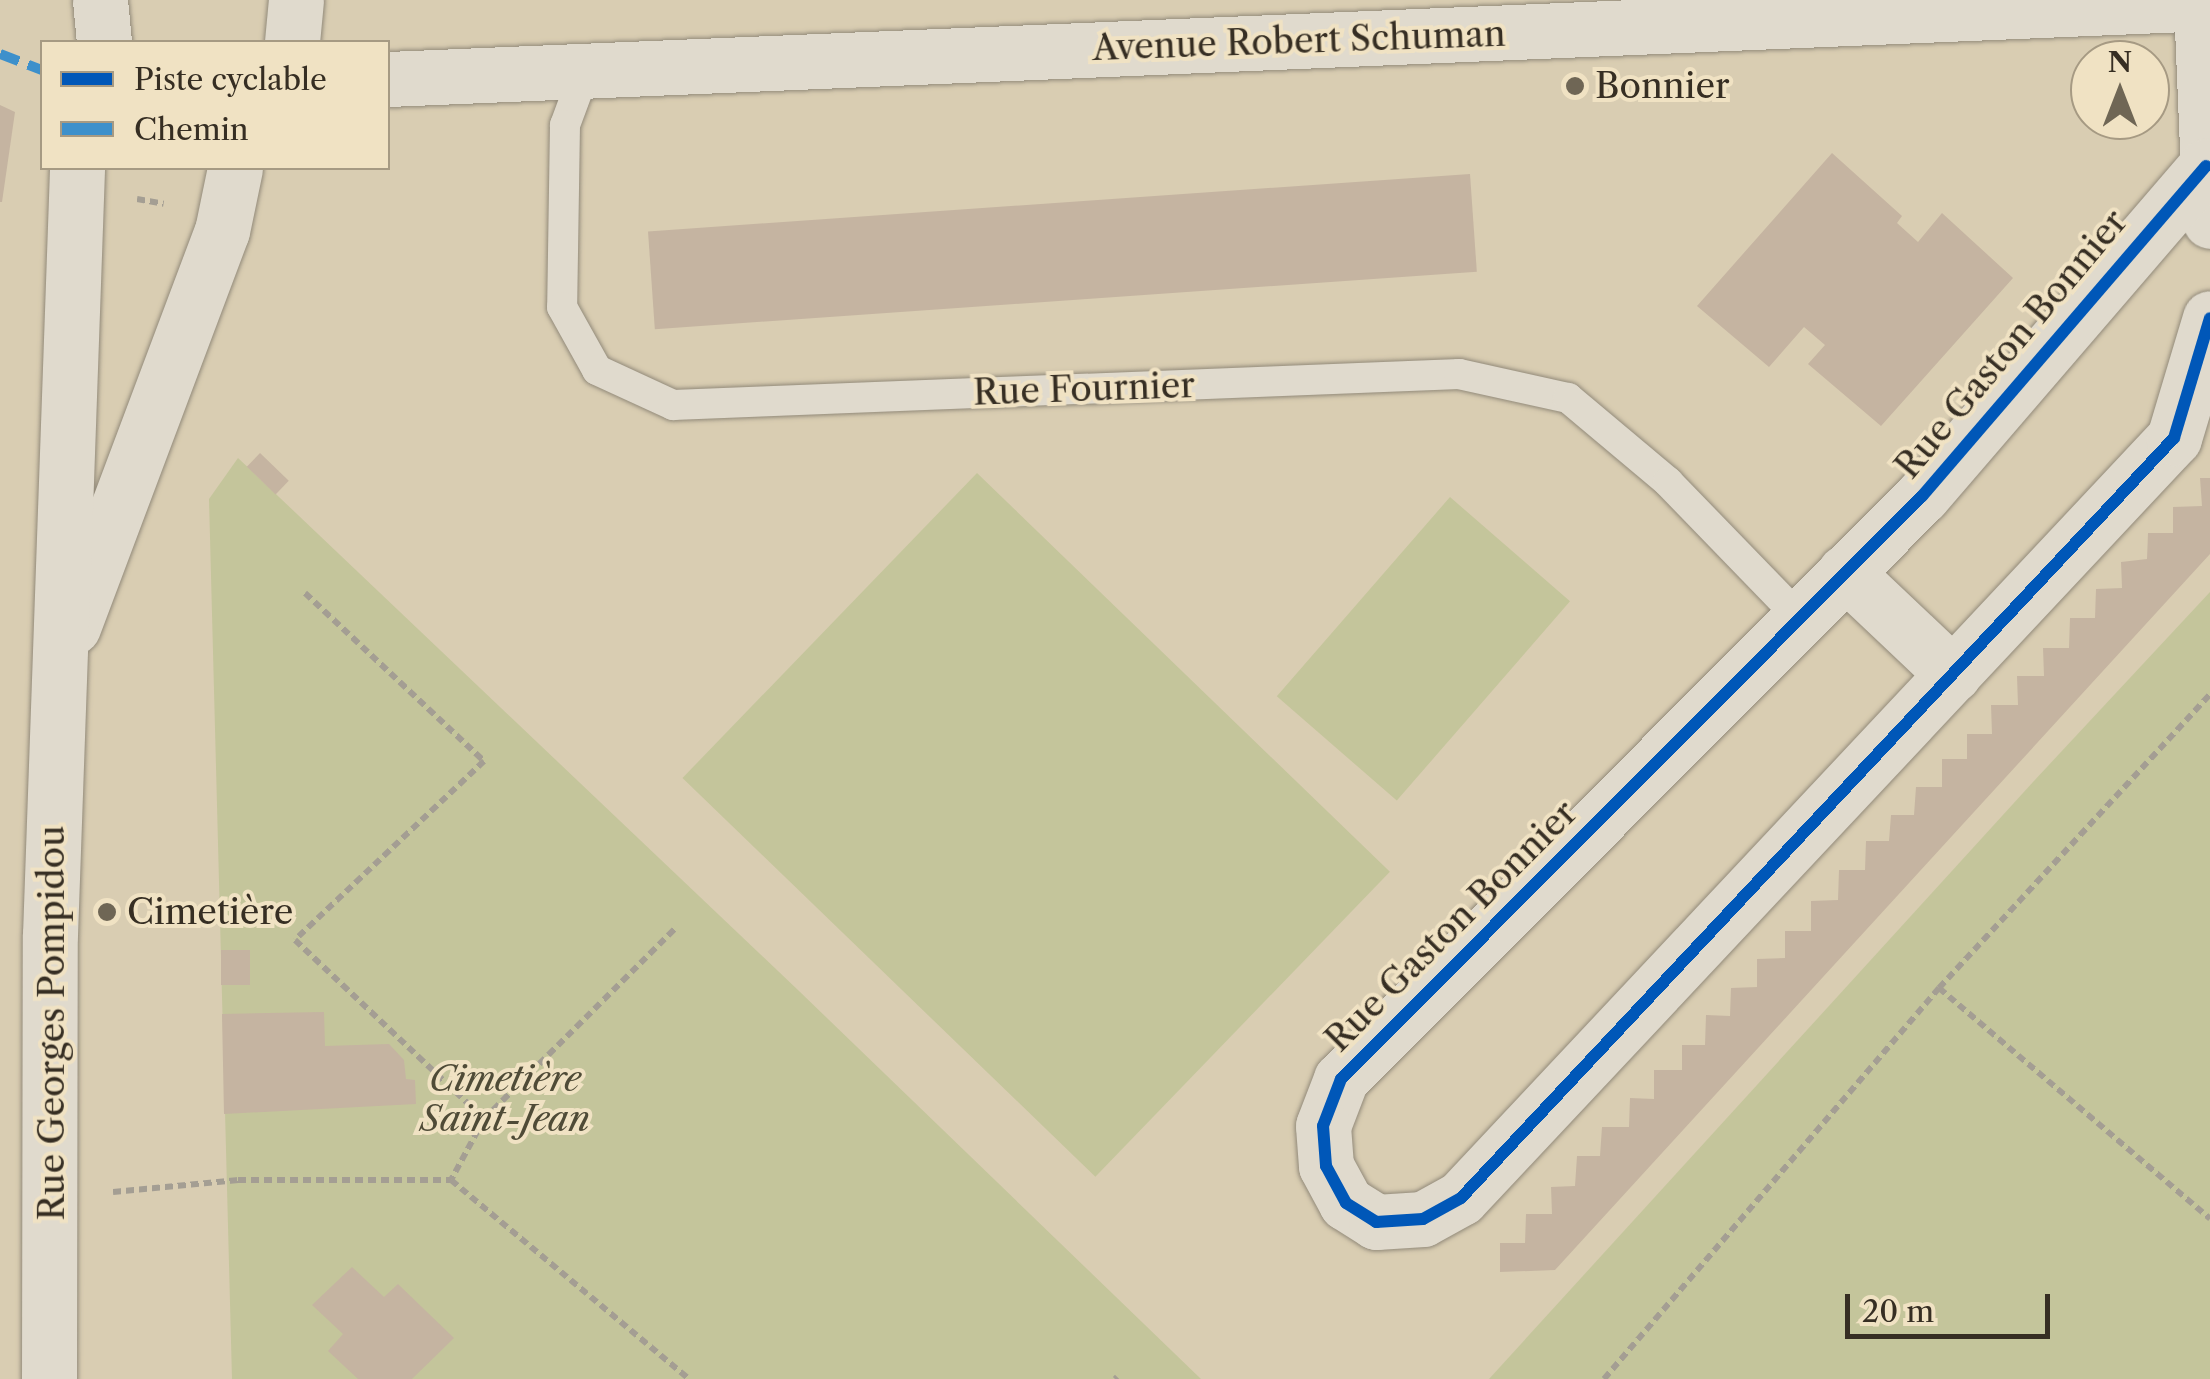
<!DOCTYPE html>
<meta charset="utf-8">
<style>
body{margin:0}
#map{position:relative;width:2210px;height:1379px;overflow:hidden;background:#d9cdb2;font-family:"Libre Caslon Text",serif}
div>[style]{position:absolute}
[style*='--x']{left:calc(var(--x)*1px);top:calc(var(--y)*1px);width:calc(var(--w)*1px);rotate:calc(var(--a)*1deg)}
.green>*{inset:0;background:#c4c59b;transform-origin:0 0}
.building>*{inset:0;background:#c5b4a1;transform-origin:0 0}
.path>*{height:6px;margin-top:-3px;transform-origin:0;background:repeating-linear-gradient(90deg,#a49e93 0 8px,transparent 0 13px)}
.roads{filter:drop-shadow(0 0 2px #928a7a) drop-shadow(0 0 2px #928a7a)}
.lane>*{height:30px;margin:-15px;padding:0 15px;transform-origin:15px;border-radius:15px;background:#e0dacd}
.street>*{height:55px;margin:-27.5px;padding:0 27.5px;transform-origin:27.5px;border-radius:27.5px;background:#e0dacd}
.secondary>*{height:55px;margin:-27.5px;padding:0 27.5px;transform-origin:27.5px;border-radius:27.5px;background:#e0dacd}
.quiet>*{height:10px;margin-top:-5px;transform-origin:0;background:repeating-linear-gradient(90deg,#3d90cb 0 20px,transparent 0 30px)}
.cycleway>*{height:12px;margin:-6px;padding:0 6px;transform-origin:6px;border-radius:6px;background:#0057b8}
.dots>*{width:28px;height:28px;translate:-50% -50%;box-sizing:border-box;border:5px solid #f0e2c3;border-radius:50%}
span{translate:-50% -50%;white-space:nowrap;text-align:center;line-height:1.15;-webkit-text-stroke:8px #f0e2c3;paint-order:stroke}
.street-label{font-size:35px;color:#362e23}
.poi-label{font-size:35px;color:#362e23}
.left{translate:0 -50%;text-align:left}
.park-label{font-size:35px;color:#4f4b37;font-style:italic}
.legend{position:absolute;left:40px;top:40px;width:350px;height:130px;box-sizing:border-box;background:#f0e2c3;border:2px solid #a69a83;margin:0;padding:12px 18px;list-style:none;font-size:30px;color:#362e23}
.legend li{display:flex;align-items:center;gap:20px;height:50px}
.legend b{width:50px;border:2px solid #a69a83}
.north{position:absolute;left:2070px;top:40px;width:100px;height:100px;box-sizing:border-box;background:#f0e2c3;border:2px solid #a69a83;border-radius:50%;rotate:0deg;font-size:28px;font-weight:700;line-height:40px;text-align:center;color:#362e23}
.north::after{content:'';display:block;margin:auto;width:35px;height:45px;background:#6f6655;clip-path:polygon(50% 0,100% 100%,50% 72%,0 100%)}
.scale{position:absolute;left:1845px;top:1294px;width:205px;height:45px;box-sizing:border-box;border:5px solid #362e23;border-top:0;padding-left:12px;font-size:30px;line-height:35px;white-space:nowrap;color:#362e23;-webkit-text-stroke:8px #f0e2c3;paint-order:stroke}
</style>
<div id="map">
<div class="green">
<div style="clip-path:polygon(238px 458px,799px 991px,1201px 1379px,232px 1379px,209px 499px)"></div>
<div style="left:977px;top:473px;width:574px;height:424px;rotate:44deg"></div>
<div style="left:1450px;top:497px;width:159px;height:264px;rotate:41deg"></div>
<div style="clip-path:polygon(2210px 592px,2210px 1379px,1489px 1379px,2033px 782px)"></div>
</div>
<div class="building">
<div style="clip-path:polygon(0 105px,15px 112px,2px 202px,0 202px)"></div>
<div style="clip-path:polygon(1832px 153px,1902px 216px,1897px 223px,1918px 242px,1942px 213px,2013px 278px,1881px 426px,1808px 364px,1825px 345px,1804px 327px,1769px 367px,1697px 306px)"></div>
<div style="left:1470px;top:174px;width:98px;height:824px;rotate:86deg"></div>
<div style="left:260px;top:453px;width:40px;height:19px;rotate:44deg"></div>
<div style="clip-path:polygon(2200px 478px,2210px 478px,2210px 554px,1555px 1270px,1500px 1272px,1500px 1243px,1525px 1243px,1526px 1214px,1552px 1214px,1551px 1187px,1575px 1186px,1577px 1156px,1600px 1156px,1602px 1127px,1629px 1127px,1630px 1098px,1654px 1099px,1654px 1070px,1682px 1070px,1682px 1045px,1705px 1045px,1706px 1015px,1730px 1016px,1731px 988px,1757px 987px,1757px 959px,1785px 958px,1785px 931px,1811px 931px,1811px 901px,1838px 900px,1839px 870px,1865px 870px,1866px 841px,1889px 841px,1891px 815px,1914px 815px,1916px 787px,1942px 787px,1942px 759px,1967px 759px,1967px 734px,1992px 734px,1991px 705px,2018px 705px,2017px 676px,2044px 676px,2043px 648px,2069px 648px,2070px 618px,2095px 618px,2096px 589px,2122px 588px,2121px 562px,2147px 559px,2148px 533px,2173px 533px,2173px 507px,2202px 506px)"></div>
<div style="left:221px;top:950px;width:29px;height:35px"></div>
<div style="clip-path:polygon(324px 1012px,325px 1046px,389px 1044px,404px 1060px,406px 1079px,415px 1080px,416px 1104px,224px 1114px,222px 1014px)"></div>
<div style="clip-path:polygon(352px 1267px,384px 1297px,398px 1284px,454px 1338px,412px 1379px,358px 1379px,328px 1351px,343px 1334px,312px 1305px)"></div>
</div>
<div class="path">
<div style="--x:137;--y:199;--w:27;--a:10"></div>
<div style="--x:305;--y:593;--w:245;--a:43.2"></div>
<div style="--x:484;--y:761;--w:260;--a:136.6"></div>
<div style="--x:295;--y:940;--w:260;--a:43.4"></div>
<div style="--x:484;--y:1119;--w:69;--a:118.4"></div>
<div style="--x:1939;--y:988;--w:356;--a:40.4"></div>
<div style="--x:484;--y:1119;--w:271;--a:-44.9"></div>
<div style="--x:113;--y:1192;--w:126;--a:-5.5"></div>
<div style="--x:238;--y:1180;--w:213;--a:0"></div>
<div style="--x:451;--y:1180;--w:310;--a:39.9"></div>
<div style="--x:1115;--y:1379;--w:3;--a:-45"></div>
<div style="--x:1604;--y:1379;--w:515;--a:-49.41"></div>
<div style="--x:1939;--y:988;--w:400;--a:-47.3"></div>
</div>
<div class="roads">
<div class="lane">
<div style="--x:585;--y:71;--w:58;--a:110.3"></div>
<div style="--x:565;--y:125;--w:182;--a:90.9"></div>
<div style="--x:562;--y:307;--w:72;--a:60.9"></div>
<div style="--x:597;--y:370;--w:84;--a:24.7"></div>
<div style="--x:673;--y:405;--w:787;--a:-2.26"></div>
<div style="--x:1459;--y:374;--w:112;--a:12.4"></div>
<div style="--x:1568;--y:398;--w:131;--a:40"></div>
<div style="--x:1668;--y:482;--w:190;--a:45.9"></div>
</div>
<div class="street">
<div style="--x:2201;--y:4;--w:217;--a:87.6"></div>
<div style="--x:2206;--y:166;--w:435;--a:130.7"></div>
<div style="--x:1922;--y:496;--w:823;--a:134.9"></div>
<div style="--x:1341;--y:1079;--w:50;--a:111"></div>
<div style="--x:1323;--y:1126;--w:40;--a:85.7"></div>
<div style="--x:1326;--y:1166;--w:42;--a:61.6"></div>
<div style="--x:1346;--y:1203;--w:36;--a:32"></div>
<div style="--x:1376;--y:1222;--w:47;--a:-3.7"></div>
<div style="--x:1423;--y:1219;--w:43;--a:-28.9"></div>
<div style="--x:1461;--y:1198;--w:1042;--a:-46.83"></div>
<div style="--x:2174;--y:438;--w:125;--a:-73.3"></div>
<div style="--x:1845;--y:572;--w:149;--a:43.4"></div>
</div>
<div class="secondary">
<div style="--x:100;--y:0;--w:42;--a:84.6"></div>
<div style="--x:292;--y:42;--w:42;--a:-84.6"></div>
<div style="--x:388;--y:79;--w:1824;--a:-2.39"></div>
<div style="--x:73;--y:627;--w:423;--a:-69.4"></div>
<div style="--x:222;--y:231;--w:64;--a:-78.3"></div>
<div style="--x:49;--y:1379;--w:444;--a:-89.9"></div>
<div style="--x:50;--y:935;--w:767;--a:-87.98"></div>
</div>
</div>
<div class="quiet">
<div style="--x:0;--y:54;--w:45;--a:20.9"></div>
</div>
<div class="cycleway">
<div style="--x:2206;--y:166;--w:435;--a:130.7"></div>
<div style="--x:1922;--y:496;--w:823;--a:134.9"></div>
<div style="--x:1341;--y:1079;--w:50;--a:111"></div>
<div style="--x:1323;--y:1126;--w:40;--a:85.7"></div>
<div style="--x:1326;--y:1166;--w:42;--a:61.6"></div>
<div style="--x:1346;--y:1203;--w:36;--a:32"></div>
<div style="--x:1376;--y:1222;--w:47;--a:-3.7"></div>
<div style="--x:1423;--y:1219;--w:43;--a:-28.9"></div>
<div style="--x:1461;--y:1198;--w:1042;--a:-46.83"></div>
<div style="--x:2174;--y:438;--w:125;--a:-73.3"></div>
</div>
<div class="dots">
<div style="left:1575px;top:86px;background:#6f6655"></div>
<div style="left:107px;top:912px;background:#6f6655"></div>
</div>
<div class="street-label">
<span style="left:1299px;top:41px;rotate:-2deg">Avenue Robert Schuman</span>
<span style="left:2011px;top:344px;rotate:-50deg">Rue Gaston Bonnier</span>
<span style="left:1084px;top:389px;rotate:-2deg">Rue Fournier</span>
<span style="left:1451px;top:926px;rotate:-45deg">Rue Gaston Bonnier</span>
<span style="left:52px;top:1023px;rotate:-90deg">Rue Georges Pompidou</span>
</div>
<div class="poi-label">
<span class="left" style="left:1595px;top:86px">Bonnier</span>
<span class="left" style="left:127px;top:912px">Cimetière</span>
</div>
<div class="park-label">
<span style="left:505px;top:1099px">Cimetière<br>Saint-Jean</span>
</div>
<ul class="legend">
<li><b style="height:12px;background:#0057b8"></b>Piste cyclable</li>
<li><b style="height:12px;background:#3d90cb"></b>Chemin</li>
</ul>
<div class="north">N</div>
<div class="scale">20 m</div>
</div>
